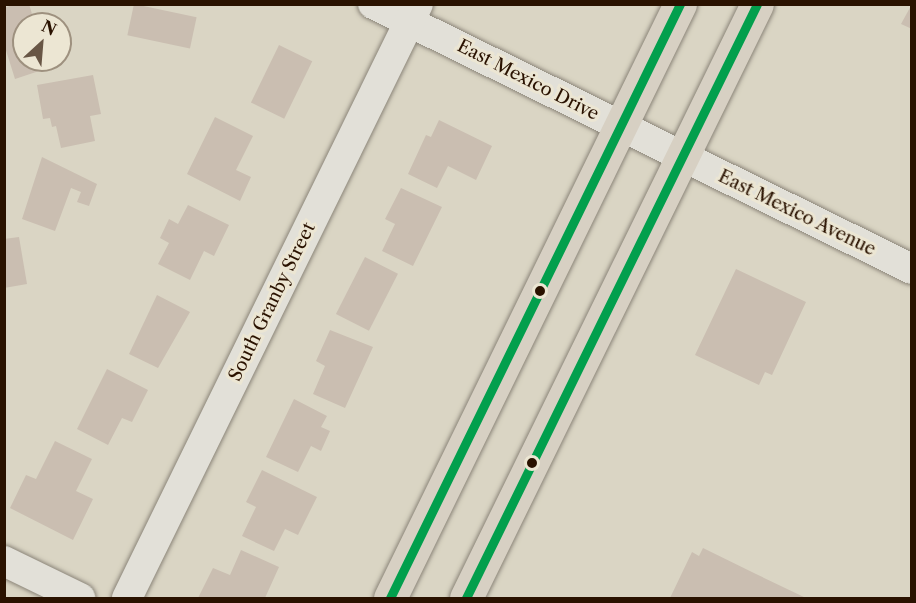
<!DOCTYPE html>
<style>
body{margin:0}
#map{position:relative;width:916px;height:603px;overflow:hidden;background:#dad5c4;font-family:"Libre Caslon Text",serif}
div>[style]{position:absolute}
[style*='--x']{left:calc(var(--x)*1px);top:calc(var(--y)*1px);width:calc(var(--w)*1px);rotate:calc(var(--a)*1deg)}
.building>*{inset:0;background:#cabeb1;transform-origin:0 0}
.roads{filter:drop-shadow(0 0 2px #8b8579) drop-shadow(0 0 2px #8b8579)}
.minor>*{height:30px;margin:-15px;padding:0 15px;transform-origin:15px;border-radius:15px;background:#e2e0d8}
.major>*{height:33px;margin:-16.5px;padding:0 16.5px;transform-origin:16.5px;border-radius:16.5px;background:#d7d0c3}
.bus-1>*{height:9px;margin:-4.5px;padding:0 4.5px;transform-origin:4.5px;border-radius:4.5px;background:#029f4d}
.dots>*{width:16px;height:16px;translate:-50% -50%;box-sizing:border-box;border:3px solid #ece6d3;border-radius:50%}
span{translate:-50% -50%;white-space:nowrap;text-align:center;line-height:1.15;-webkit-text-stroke:6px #ece6d3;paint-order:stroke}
.street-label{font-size:18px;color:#2a1200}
.frame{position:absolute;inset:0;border:6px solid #2a1200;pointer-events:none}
.north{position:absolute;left:12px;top:12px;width:60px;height:60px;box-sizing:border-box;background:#ece6d3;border:2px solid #9e917f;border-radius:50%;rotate:26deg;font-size:16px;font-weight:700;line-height:24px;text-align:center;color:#2a1200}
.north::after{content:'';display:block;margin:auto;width:21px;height:27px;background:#685645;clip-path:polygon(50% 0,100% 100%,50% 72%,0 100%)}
</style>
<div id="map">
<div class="building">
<div style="clip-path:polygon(15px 4px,29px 4px,35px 24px,24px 24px,24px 60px,49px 60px,40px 63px,42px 70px,15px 79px,4px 44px,4px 8px)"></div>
<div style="left:134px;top:4px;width:64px;height:32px;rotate:12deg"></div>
<div style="clip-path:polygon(912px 4px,912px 29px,901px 24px)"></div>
<div style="left:279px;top:45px;width:37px;height:64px;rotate:26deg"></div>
<div style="clip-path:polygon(93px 75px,101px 114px,90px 116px,95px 141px,61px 148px,56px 126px,52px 127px,50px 118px,43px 119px,37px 85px)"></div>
<div style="clip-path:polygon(215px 117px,253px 136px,236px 170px,251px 177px,240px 201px,187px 174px)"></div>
<div style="clip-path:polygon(439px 120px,492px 146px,476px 180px,448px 166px,437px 188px,408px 174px,426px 135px,431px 137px)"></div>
<div style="clip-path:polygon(42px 157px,97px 184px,89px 206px,77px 202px,81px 192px,71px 188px,55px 231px,22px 219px)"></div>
<div style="clip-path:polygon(401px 188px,442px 207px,413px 266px,382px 251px,395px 224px,385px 219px)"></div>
<div style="clip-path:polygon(188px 205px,229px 225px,214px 256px,204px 251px,190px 280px,158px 264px,169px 243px,160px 238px,169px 219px,178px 224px)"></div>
<div style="clip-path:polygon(19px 237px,27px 284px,4px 288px,4px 239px)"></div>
<div style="left:365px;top:257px;width:37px;height:64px;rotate:27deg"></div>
<div style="clip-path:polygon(736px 269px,806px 302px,772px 375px,765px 372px,759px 385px,695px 355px)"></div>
<div style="clip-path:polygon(157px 295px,190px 312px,158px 368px,129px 354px)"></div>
<div style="clip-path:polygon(330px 330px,373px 347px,345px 408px,313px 394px,325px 366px,316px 361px)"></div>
<div style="clip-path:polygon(107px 369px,148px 390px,132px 422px,122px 418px,108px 445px,77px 429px)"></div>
<div style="clip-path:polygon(294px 399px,327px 416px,321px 427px,330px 431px,321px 451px,311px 446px,298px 472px,266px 457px)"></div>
<div style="clip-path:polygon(55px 441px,92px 459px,76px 491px,93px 499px,73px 540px,10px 508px,26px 475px,36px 479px)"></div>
<div style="clip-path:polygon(262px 470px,317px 497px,298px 535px,285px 529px,274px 551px,242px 536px,256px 507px,246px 502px)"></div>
<div style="clip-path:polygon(703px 548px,756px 574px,806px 598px,670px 598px,692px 552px,699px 556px)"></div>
<div style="clip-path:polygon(241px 550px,279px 567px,265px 598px,198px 598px,213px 568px,230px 575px)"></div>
</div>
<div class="roads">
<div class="minor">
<div style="--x:373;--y:4;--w:601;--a:26.18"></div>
<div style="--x:4;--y:561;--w:85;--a:26"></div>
<div style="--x:127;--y:598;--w:661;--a:-63.9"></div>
</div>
<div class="major">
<div style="--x:390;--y:598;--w:661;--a:-63.98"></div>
<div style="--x:466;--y:598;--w:661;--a:-63.9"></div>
</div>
</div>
<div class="bus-1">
<div style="--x:390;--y:598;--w:661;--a:-63.98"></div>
<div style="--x:466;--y:598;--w:661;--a:-63.9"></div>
</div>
<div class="dots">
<div style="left:540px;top:291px;background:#2a1200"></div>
<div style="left:532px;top:463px;background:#2a1200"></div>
</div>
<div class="street-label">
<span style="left:528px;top:80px;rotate:27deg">East Mexico Drive</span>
<span style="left:797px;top:213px;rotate:26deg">East Mexico Avenue</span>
<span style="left:272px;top:302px;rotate:-64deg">South Granby Street</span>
</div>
<div class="frame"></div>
<div class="north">N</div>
</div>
